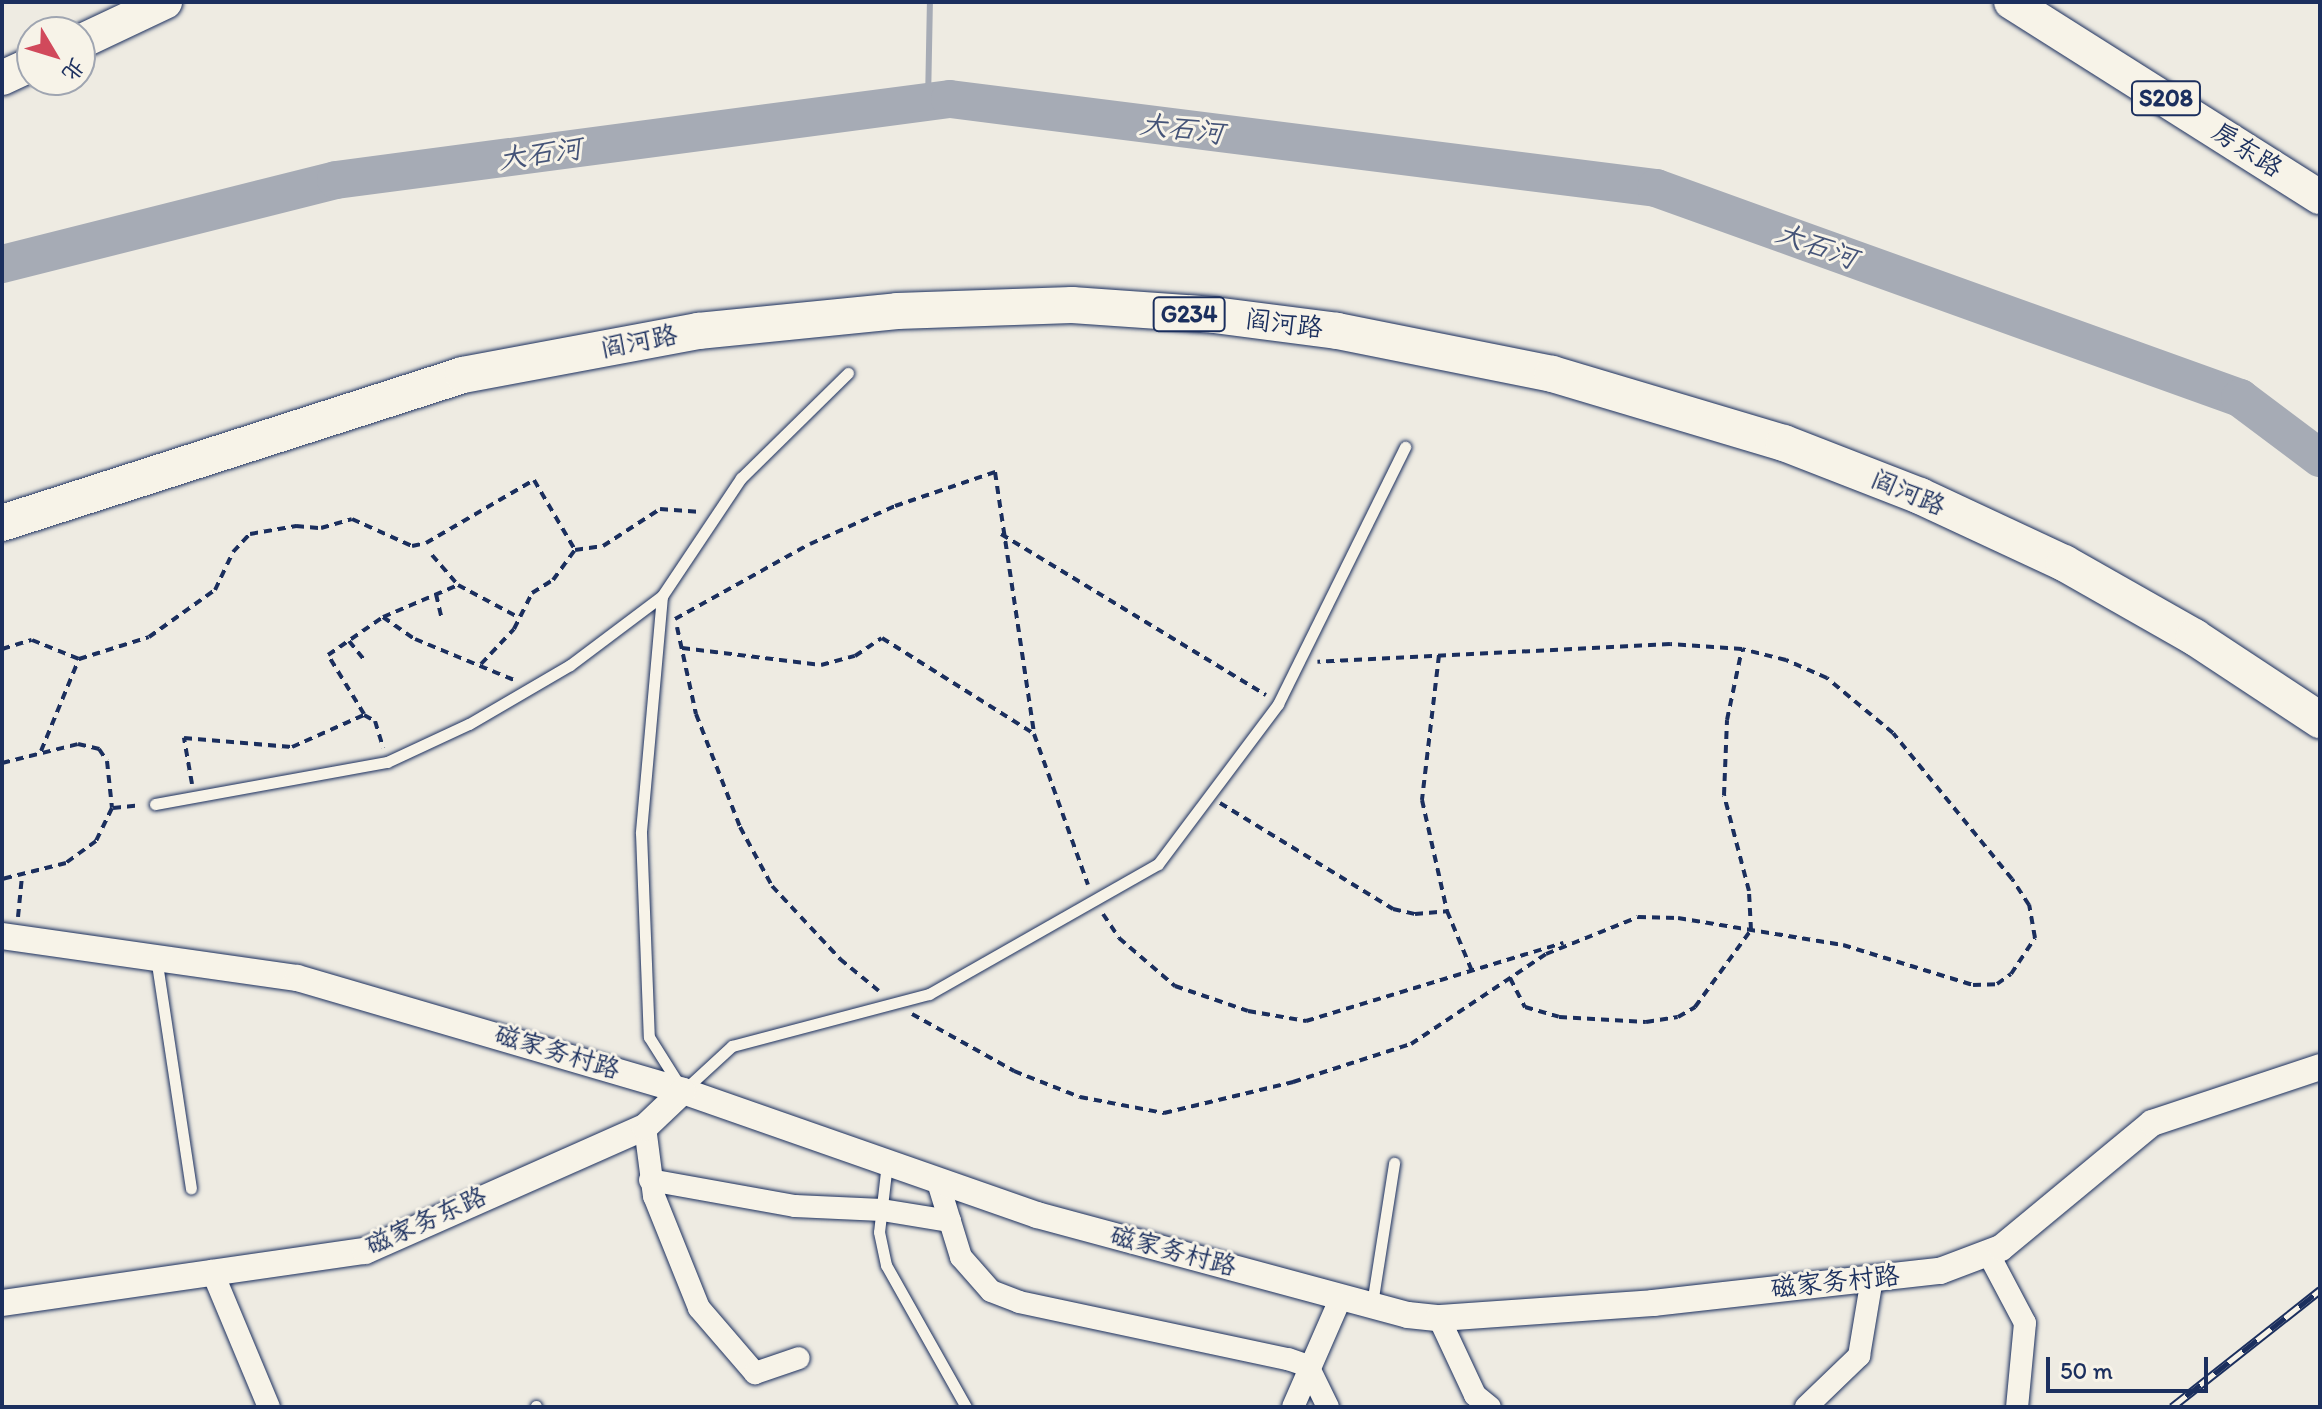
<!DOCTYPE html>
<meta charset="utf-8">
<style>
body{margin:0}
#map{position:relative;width:2322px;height:1409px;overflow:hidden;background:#eeebe2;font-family:Itim,"LXGW WenKai TC",sans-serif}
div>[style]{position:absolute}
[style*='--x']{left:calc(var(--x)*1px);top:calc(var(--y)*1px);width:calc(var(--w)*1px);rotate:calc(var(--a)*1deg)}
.stream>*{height:6px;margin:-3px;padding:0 3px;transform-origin:3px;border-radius:3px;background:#a6abb5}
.river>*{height:38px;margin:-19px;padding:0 19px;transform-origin:19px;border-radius:19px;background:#a6abb5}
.path>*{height:4px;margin-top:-2px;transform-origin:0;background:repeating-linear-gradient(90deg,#1b2f5e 0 8px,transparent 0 14px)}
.roads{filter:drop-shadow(0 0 2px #1b2f5e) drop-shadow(0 0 2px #1b2f5e)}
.service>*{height:11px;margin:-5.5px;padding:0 5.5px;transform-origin:5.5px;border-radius:5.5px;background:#f7f3e8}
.minor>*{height:22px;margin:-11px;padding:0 11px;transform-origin:11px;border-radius:11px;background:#f7f3e8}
.tertiary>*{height:26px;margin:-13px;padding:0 13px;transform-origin:13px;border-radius:13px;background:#f7f3e8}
.primary>*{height:34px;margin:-17px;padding:0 17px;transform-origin:17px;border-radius:17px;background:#f7f3e8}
.trunk>*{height:36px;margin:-18px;padding:0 18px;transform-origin:18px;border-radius:18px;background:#f7f3e8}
.rail>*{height:9px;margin-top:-4.5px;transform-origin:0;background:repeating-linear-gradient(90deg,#f7f3e8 0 18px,#1b2f5e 0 36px);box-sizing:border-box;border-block:2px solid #1b2f5e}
span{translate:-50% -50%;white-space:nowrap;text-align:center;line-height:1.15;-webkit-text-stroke:6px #f7f3e8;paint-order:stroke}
.shield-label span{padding:2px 6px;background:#f7f3e8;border:2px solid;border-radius:6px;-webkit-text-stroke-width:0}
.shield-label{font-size:24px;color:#1b2f5e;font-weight:700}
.street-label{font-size:26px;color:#1b2f5e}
.water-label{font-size:28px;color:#455478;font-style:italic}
.frame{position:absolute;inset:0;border:4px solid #1b2f5e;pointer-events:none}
.north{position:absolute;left:16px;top:16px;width:80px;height:80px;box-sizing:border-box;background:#f7f3e8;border:2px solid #9fa5b1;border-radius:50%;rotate:128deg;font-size:22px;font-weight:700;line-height:32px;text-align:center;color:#1b2f5e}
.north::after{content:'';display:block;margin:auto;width:28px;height:36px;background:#d1495b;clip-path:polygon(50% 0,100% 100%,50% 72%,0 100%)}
.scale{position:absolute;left:2046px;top:1357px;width:162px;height:36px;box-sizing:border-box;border:4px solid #1b2f5e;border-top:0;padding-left:10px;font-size:24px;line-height:28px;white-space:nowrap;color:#1b2f5e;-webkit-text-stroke:6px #f7f3e8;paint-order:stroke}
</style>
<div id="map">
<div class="stream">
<div style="--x:928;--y:102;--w:100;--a:-88.9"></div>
</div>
<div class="river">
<div style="--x:2;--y:264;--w:344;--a:-14.1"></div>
<div style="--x:336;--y:180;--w:619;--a:-7.52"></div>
<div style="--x:950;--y:99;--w:712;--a:7.18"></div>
<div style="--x:1656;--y:188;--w:621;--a:19.78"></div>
<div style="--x:2240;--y:398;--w:100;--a:36.9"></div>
</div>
<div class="path">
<div style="--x:1001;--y:534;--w:310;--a:31.3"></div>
<div style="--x:432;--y:555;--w:40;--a:49"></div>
<div style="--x:458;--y:585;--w:68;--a:28.1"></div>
<div style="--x:436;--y:594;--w:23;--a:77"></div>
<div style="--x:383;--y:617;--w:39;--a:35"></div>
<div style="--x:415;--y:639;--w:107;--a:22.5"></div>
<div style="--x:675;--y:619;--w:154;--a:-29.1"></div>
<div style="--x:810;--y:544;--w:93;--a:-24.1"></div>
<div style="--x:895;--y:506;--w:106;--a:-18.8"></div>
<div style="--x:995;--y:472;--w:265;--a:81.5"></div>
<div style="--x:1034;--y:734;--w:160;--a:70.3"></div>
<div style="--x:677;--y:627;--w:89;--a:77.7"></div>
<div style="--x:696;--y:714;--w:121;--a:68.7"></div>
<div style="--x:740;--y:827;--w:67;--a:61.5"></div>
<div style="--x:772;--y:886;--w:100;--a:47"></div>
<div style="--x:840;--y:959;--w:50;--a:39.4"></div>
<div style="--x:349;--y:641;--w:27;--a:51"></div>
<div style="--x:682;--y:648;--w:140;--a:7"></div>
<div style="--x:821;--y:665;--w:35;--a:-15"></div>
<div style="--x:855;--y:656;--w:32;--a:-34"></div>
<div style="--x:882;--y:638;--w:178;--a:32.2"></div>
<div style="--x:2;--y:649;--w:31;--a:-17"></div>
<div style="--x:32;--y:640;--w:51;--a:22"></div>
<div style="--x:1439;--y:655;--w:146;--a:96.7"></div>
<div style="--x:1422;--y:800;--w:114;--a:77.3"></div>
<div style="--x:1447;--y:911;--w:65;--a:67.4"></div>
<div style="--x:481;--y:664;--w:48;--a:-46.7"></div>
<div style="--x:514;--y:629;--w:40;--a:-63.4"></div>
<div style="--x:532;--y:593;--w:25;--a:-32"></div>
<div style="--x:553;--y:580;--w:37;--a:-54"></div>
<div style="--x:575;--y:550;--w:28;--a:-8"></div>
<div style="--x:603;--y:546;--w:68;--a:-33"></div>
<div style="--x:660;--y:509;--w:41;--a:4.2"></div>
<div style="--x:364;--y:714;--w:69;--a:-121.4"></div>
<div style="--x:328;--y:655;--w:67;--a:-34.6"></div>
<div style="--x:383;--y:617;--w:82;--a:-23.1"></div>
<div style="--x:41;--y:751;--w:100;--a:-67.6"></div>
<div style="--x:79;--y:659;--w:73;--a:-17.4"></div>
<div style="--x:149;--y:637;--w:81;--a:-35.5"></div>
<div style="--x:215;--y:590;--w:42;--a:-64.7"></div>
<div style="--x:233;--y:552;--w:25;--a:-47"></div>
<div style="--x:250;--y:534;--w:47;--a:-9.9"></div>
<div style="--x:296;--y:526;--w:25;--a:5"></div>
<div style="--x:321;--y:528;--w:32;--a:-16"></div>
<div style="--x:352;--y:519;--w:66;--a:24.2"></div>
<div style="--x:412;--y:546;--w:14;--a:-12"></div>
<div style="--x:426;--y:543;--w:125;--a:-30.3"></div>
<div style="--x:534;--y:480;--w:81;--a:59.6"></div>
<div style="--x:2;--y:763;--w:78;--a:-14"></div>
<div style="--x:78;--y:744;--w:22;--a:13"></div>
<div style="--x:99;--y:749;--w:14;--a:56"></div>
<div style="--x:107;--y:761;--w:47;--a:83.9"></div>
<div style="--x:112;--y:808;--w:37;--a:116"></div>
<div style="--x:96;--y:841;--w:37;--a:144"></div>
<div style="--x:66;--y:863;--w:66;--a:166"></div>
<div style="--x:192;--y:784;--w:47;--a:-99.9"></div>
<div style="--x:184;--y:738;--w:108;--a:4.8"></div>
<div style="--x:292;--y:747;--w:79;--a:-24"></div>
<div style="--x:364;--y:715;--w:13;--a:29"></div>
<div style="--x:375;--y:721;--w:28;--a:73"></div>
<div style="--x:1220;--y:803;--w:203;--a:31.5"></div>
<div style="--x:1393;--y:909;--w:23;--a:13"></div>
<div style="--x:1415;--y:914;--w:32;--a:-5"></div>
<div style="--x:113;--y:808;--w:27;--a:-6"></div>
<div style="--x:1103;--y:914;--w:29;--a:56"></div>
<div style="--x:1119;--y:938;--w:74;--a:40.6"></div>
<div style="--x:1175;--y:986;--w:77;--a:18.9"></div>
<div style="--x:1248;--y:1011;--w:59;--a:9.8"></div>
<div style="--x:1306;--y:1021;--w:269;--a:-16.9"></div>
<div style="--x:18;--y:917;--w:41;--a:-84.4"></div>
<div style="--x:1510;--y:978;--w:33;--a:63"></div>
<div style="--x:1525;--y:1007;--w:35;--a:16"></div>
<div style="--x:1559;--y:1017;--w:87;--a:3.3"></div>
<div style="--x:1646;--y:1022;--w:32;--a:-9"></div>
<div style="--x:1678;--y:1017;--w:20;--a:-30"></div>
<div style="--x:1695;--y:1007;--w:95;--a:-54"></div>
<div style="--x:1751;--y:930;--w:39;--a:-93"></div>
<div style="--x:1749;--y:891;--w:99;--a:-104.6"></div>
<div style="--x:1724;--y:795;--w:75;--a:-87.7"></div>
<div style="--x:1727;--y:720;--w:73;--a:-78.1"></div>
<div style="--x:912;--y:1014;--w:117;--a:29.2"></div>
<div style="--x:1014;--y:1071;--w:71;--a:21.5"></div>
<div style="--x:1080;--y:1097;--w:86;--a:10.8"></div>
<div style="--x:1164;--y:1113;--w:133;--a:-13.5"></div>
<div style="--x:1293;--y:1082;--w:124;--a:-17.9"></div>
<div style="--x:1411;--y:1044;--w:162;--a:-33.7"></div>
<div style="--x:1546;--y:954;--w:99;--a:-21.9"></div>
<div style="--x:1638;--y:917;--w:40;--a:1.4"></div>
<div style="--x:1678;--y:918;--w:167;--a:9.3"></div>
<div style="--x:1843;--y:945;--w:136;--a:17.1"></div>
<div style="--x:1973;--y:985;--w:24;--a:-2"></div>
<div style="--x:1997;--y:984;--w:17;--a:-36"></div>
<div style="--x:2011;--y:974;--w:43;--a:-56.3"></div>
<div style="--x:2035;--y:938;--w:34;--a:-100"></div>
<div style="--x:2029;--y:905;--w:31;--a:-123"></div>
<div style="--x:2012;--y:879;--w:188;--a:-129.2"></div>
<div style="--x:1893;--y:733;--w:86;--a:-140.2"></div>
<div style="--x:1827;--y:678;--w:45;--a:-156.3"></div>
<div style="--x:1786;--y:660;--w:45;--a:-166"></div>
<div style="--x:1742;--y:649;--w:72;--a:-176"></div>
<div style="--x:1670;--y:644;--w:353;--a:177.1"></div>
</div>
<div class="roads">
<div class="service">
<div style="--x:848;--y:373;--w:150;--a:135.5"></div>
<div style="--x:741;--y:478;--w:142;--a:123.8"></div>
<div style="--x:662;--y:596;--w:238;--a:95.1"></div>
<div style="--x:641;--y:833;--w:204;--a:87.8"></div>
<div style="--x:649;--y:1037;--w:64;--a:57.8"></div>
<div style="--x:683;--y:1091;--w:67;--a:-42.6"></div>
<div style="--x:732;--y:1046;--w:204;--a:-14.8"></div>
<div style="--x:929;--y:994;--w:263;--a:-29.6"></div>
<div style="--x:1158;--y:864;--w:200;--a:-53.1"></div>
<div style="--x:1278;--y:704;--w:287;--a:-63.7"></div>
<div style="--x:155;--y:804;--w:236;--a:-10.3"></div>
<div style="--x:387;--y:762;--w:90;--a:-24.9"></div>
<div style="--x:469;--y:724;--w:117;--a:-30.3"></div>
<div style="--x:570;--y:665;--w:115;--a:-36.9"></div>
<div style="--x:156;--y:957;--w:234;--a:81.4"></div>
<div style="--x:887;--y:1163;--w:69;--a:96.6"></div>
<div style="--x:879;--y:1232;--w:34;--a:78"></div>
<div style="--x:886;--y:1265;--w:163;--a:60.6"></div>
<div style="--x:1372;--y:1304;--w:143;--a:-81.1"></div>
<div style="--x:536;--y:1406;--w:1;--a:90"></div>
</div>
<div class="minor">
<div style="--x:645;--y:1127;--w:70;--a:82.6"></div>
<div style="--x:654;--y:1196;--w:121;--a:68.1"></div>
<div style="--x:699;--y:1308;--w:86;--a:49.3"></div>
<div style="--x:755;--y:1373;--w:46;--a:-18.8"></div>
<div style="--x:937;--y:1179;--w:82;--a:72.9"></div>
<div style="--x:961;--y:1257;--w:45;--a:48.6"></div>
<div style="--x:991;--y:1291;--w:30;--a:21"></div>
<div style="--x:1019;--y:1302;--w:275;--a:12"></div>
<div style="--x:1288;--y:1359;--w:21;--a:19"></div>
<div style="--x:1308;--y:1366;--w:46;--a:64"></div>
<div style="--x:650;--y:1180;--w:147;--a:10.2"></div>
<div style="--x:795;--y:1206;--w:87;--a:2.6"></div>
<div style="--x:882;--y:1210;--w:69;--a:9.2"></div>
<div style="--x:1988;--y:1253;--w:79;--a:62.1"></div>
<div style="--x:2025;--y:1323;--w:84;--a:95.4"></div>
<div style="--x:212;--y:1271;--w:147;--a:67.3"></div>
<div style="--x:1439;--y:1318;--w:85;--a:64.9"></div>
<div style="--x:1475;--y:1395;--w:19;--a:39"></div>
<div style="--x:1293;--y:1407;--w:120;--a:-66.4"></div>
<div style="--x:1806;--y:1407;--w:74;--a:-43.9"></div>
<div style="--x:1859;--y:1356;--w:79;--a:-80.5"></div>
</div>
<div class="tertiary">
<div style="--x:2;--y:936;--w:298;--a:8.1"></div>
<div style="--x:297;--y:978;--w:402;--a:16.3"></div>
<div style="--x:683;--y:1091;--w:375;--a:19.3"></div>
<div style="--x:1037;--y:1215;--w:384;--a:15.1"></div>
<div style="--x:1408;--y:1315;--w:31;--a:6"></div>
<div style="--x:1439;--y:1318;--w:215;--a:-4"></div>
<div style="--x:1653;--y:1303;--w:289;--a:-6.4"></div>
<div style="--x:1940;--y:1271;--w:65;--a:-20.7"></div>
<div style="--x:2001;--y:1248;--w:196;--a:-39.6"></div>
<div style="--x:2152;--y:1123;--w:177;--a:-18.4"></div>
<div style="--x:2;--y:1303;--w:367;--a:-8.2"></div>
<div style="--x:365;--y:1251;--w:306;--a:-23.9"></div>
<div style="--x:645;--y:1127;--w:52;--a:-43.5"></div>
</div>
<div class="primary">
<div style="--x:2011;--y:2;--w:365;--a:32.3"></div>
<div style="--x:80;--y:42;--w:94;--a:-25.2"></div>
<div style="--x:2;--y:78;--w:33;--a:-25"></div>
</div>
<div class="trunk">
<div style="--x:2;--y:523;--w:484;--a:-17.8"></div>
<div style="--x:463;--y:375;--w:239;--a:-10.6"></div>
<div style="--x:698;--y:331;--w:200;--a:-5.7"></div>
<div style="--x:897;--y:311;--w:175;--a:-2"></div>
<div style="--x:1072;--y:305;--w:142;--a:4"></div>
<div style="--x:1214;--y:315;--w:124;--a:7.4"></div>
<div style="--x:1337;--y:331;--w:219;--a:11.3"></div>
<div style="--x:1552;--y:374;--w:242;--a:16.6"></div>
<div style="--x:1784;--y:443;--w:146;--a:21.3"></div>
<div style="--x:1920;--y:496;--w:159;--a:25"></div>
<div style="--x:2064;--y:563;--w:150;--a:29.6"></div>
<div style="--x:2194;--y:637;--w:151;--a:33.4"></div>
</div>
</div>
<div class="rail">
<div style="--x:2172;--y:1407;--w:189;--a:-38.3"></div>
</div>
<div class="shield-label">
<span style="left:2166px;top:98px">S208</span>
<span style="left:1189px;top:314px">G234</span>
</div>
<div class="street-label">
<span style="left:2247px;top:150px;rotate:33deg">房东路</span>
<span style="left:1284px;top:324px;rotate:7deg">阎河路</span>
<span style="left:639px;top:342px;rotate:-11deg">阎河路</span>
<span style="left:1908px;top:493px;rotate:23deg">阎河路</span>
<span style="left:557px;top:1052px;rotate:17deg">磁家务村路</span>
<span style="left:426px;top:1221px;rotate:-24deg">磁家务东路</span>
<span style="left:1173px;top:1251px;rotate:15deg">磁家务村路</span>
<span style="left:1835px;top:1282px;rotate:-6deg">磁家务村路</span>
</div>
<div class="water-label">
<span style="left:1182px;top:128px;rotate:7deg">大石河</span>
<span style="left:540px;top:153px;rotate:-8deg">大石河</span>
<span style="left:1817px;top:245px;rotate:20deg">大石河</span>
</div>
<div class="frame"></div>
<div class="north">北</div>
<div class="scale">50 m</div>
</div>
